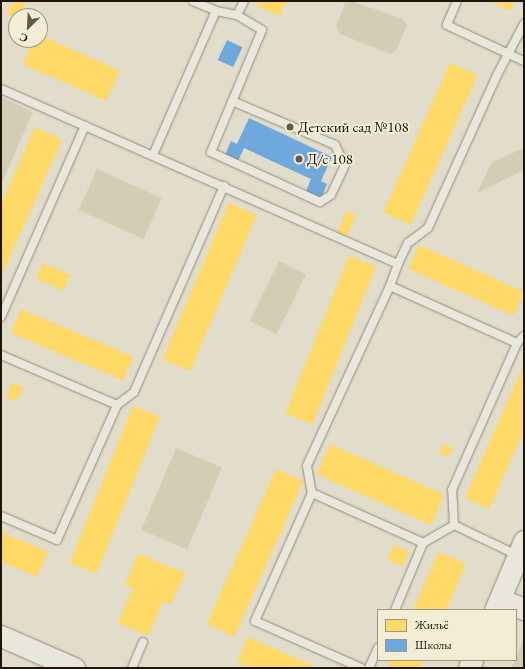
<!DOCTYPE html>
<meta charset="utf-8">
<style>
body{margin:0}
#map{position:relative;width:525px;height:669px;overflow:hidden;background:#e2ddca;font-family:"EB Garamond",serif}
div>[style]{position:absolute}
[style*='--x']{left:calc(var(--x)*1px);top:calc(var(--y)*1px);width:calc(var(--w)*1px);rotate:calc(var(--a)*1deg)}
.green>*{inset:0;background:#d5cdb3;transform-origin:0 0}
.homes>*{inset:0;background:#ffd966;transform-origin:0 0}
.schools>*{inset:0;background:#6fa8dc;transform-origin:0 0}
.roads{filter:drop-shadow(0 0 1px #8e8a7e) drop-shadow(0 0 1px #8e8a7e)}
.lane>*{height:8px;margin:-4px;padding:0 4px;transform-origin:4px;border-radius:4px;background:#e9e6dc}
.secondary>*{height:21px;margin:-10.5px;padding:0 10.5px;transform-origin:10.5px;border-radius:10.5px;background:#e9e6dc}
.dots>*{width:11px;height:11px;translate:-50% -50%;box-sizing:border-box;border:2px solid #f3edd6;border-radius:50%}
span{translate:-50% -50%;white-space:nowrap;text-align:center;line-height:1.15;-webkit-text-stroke:4px #f3edd6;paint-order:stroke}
.poi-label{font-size:15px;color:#1f140a}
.left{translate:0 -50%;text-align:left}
.frame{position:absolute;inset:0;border:2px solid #1f140a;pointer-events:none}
.legend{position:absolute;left:377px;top:609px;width:140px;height:52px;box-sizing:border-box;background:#f3edd6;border:1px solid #9e9684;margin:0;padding:5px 7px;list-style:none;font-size:12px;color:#1f140a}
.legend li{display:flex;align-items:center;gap:8px;height:20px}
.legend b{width:20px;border:1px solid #9e9684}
.north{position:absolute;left:8px;top:8px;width:40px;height:40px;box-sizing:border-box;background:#f3edd6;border:1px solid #9e9684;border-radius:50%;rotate:204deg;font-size:11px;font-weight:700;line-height:16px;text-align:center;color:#1f140a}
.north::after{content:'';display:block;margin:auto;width:14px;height:18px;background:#635a4d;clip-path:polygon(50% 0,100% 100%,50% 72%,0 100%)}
</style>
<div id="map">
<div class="green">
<div style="clip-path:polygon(351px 1px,403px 19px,407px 25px,396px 51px,390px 54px,340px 34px,336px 27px,345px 3px)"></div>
<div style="clip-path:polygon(1px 97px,33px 112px,1px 184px)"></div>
<div style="clip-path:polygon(524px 148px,524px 170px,477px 193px,492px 162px)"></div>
<div style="left:97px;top:169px;width:71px;height:45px;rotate:24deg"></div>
<div style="left:279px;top:261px;width:30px;height:67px;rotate:26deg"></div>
<div style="left:176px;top:448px;width:50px;height:89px;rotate:23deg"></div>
<div style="clip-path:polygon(524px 637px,524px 668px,510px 668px,516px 660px)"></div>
</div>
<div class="homes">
<div style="clip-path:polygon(13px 1px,27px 1px,16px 18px,7px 14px)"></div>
<div style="clip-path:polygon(258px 1px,286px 1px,280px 16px,256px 5px)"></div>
<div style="clip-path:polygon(489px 1px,515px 1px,511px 11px)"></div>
<div style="clip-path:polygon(40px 35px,120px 71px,106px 101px,23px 64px,33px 40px,40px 40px)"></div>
<div style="left:450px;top:63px;width:30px;height:164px;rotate:24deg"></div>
<div style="clip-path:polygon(35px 127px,62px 140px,1px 277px,1px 204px)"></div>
<div style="left:229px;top:203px;width:30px;height:170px;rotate:23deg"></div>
<div style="left:347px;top:211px;width:10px;height:23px;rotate:24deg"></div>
<div style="left:419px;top:245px;width:115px;height:26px;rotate:24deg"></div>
<div style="left:349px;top:256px;width:29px;height:170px;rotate:22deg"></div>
<div style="left:43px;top:263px;width:30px;height:17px;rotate:24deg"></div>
<div style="left:21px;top:309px;width:122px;height:26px;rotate:23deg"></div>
<div style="clip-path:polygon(524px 365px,524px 430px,489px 509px,465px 498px)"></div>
<div style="clip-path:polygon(12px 383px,24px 388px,15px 401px,6px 397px)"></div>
<div style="left:133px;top:406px;width:29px;height:169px;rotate:22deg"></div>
<div style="left:330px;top:444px;width:125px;height:33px;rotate:24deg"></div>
<div style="clip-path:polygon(444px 444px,453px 448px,448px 457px,439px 453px)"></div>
<div style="left:276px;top:469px;width:30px;height:170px;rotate:24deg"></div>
<div style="clip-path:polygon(1px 532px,48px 552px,37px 577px,1px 561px)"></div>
<div style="left:394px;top:545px;width:17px;height:16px;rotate:25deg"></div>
<div style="clip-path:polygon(439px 552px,466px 564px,446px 610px,413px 610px)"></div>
<div style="clip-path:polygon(138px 554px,185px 573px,171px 604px,163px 601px,148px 636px,118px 623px,133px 588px,125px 584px)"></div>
<div style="clip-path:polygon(248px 637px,318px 668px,251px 668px,237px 662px)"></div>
<div style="clip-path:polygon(391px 660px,423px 660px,420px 668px,387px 668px)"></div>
</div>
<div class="schools">
<div style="left:227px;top:40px;width:17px;height:22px;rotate:25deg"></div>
<div style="clip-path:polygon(249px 118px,332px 157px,321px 181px,327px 184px,321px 199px,306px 191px,311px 179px,244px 148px,238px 161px,225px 155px,231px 141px,237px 144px)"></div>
</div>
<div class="roads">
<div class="lane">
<div style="--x:193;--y:1;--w:25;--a:23"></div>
<div style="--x:457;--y:1;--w:26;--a:113"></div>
<div style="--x:447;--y:25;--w:85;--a:25.1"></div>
<div style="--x:1;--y:89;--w:434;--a:23.8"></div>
<div style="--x:398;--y:264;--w:23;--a:-65"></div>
<div style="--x:408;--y:243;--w:25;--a:-37"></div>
<div style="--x:428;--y:228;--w:168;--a:-65.7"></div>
<div style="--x:497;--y:75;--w:58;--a:-62.1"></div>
<div style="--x:232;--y:101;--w:112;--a:23.1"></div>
<div style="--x:335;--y:145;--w:22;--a:63"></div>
<div style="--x:345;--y:165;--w:33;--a:115"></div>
<div style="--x:331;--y:195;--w:13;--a:148"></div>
<div style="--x:320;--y:202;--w:120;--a:-155.4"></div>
<div style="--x:211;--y:152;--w:132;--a:-67.3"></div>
<div style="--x:262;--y:30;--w:29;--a:-149"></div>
<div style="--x:153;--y:155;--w:157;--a:-66.4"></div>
<div style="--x:216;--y:11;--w:21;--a:11"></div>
<div style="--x:237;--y:15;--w:16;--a:-63"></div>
<div style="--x:398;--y:264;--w:23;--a:110"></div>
<div style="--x:390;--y:286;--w:139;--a:24.2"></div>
<div style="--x:390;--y:286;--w:198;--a:114.8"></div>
<div style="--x:307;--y:466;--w:27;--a:80"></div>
<div style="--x:312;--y:493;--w:122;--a:24.2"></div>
<div style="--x:1;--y:317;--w:209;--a:-66.3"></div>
<div style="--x:1;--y:355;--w:126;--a:23.3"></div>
<div style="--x:312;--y:493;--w:140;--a:114"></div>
<div style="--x:255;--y:621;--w:116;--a:23.9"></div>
<div style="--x:1;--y:516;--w:61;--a:23.2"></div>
<div style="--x:57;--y:540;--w:148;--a:-66"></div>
<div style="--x:117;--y:405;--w:21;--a:-37"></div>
<div style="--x:134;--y:392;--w:225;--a:-66.4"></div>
<div style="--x:454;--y:525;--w:70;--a:25.5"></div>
<div style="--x:395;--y:610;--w:73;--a:-67.3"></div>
<div style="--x:423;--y:543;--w:36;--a:-30"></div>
<div style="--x:454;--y:525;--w:35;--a:-93"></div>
<div style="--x:452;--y:490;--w:161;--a:-66.1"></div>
<div style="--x:517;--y:343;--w:10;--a:-45"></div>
<div style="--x:132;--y:668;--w:28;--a:-67"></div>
<div style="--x:369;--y:668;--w:22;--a:-66"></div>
</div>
<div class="secondary">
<div style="--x:500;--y:599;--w:26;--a:23"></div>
<div style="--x:495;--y:610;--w:75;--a:-67.2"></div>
<div style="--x:1;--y:636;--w:80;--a:23.7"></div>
<div style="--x:469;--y:668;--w:9;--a:-69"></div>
</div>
</div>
<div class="dots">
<div style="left:290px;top:127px;background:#635a4d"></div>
<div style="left:299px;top:159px;background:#635a4d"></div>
</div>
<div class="poi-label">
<span class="left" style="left:298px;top:127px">Детский сад №108</span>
<span class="left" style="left:307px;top:159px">Д/с 108</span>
</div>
<div class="frame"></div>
<ul class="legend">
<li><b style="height:11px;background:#ffd966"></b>Жильё</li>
<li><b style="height:11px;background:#6fa8dc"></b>Школы</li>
</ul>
<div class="north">С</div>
</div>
